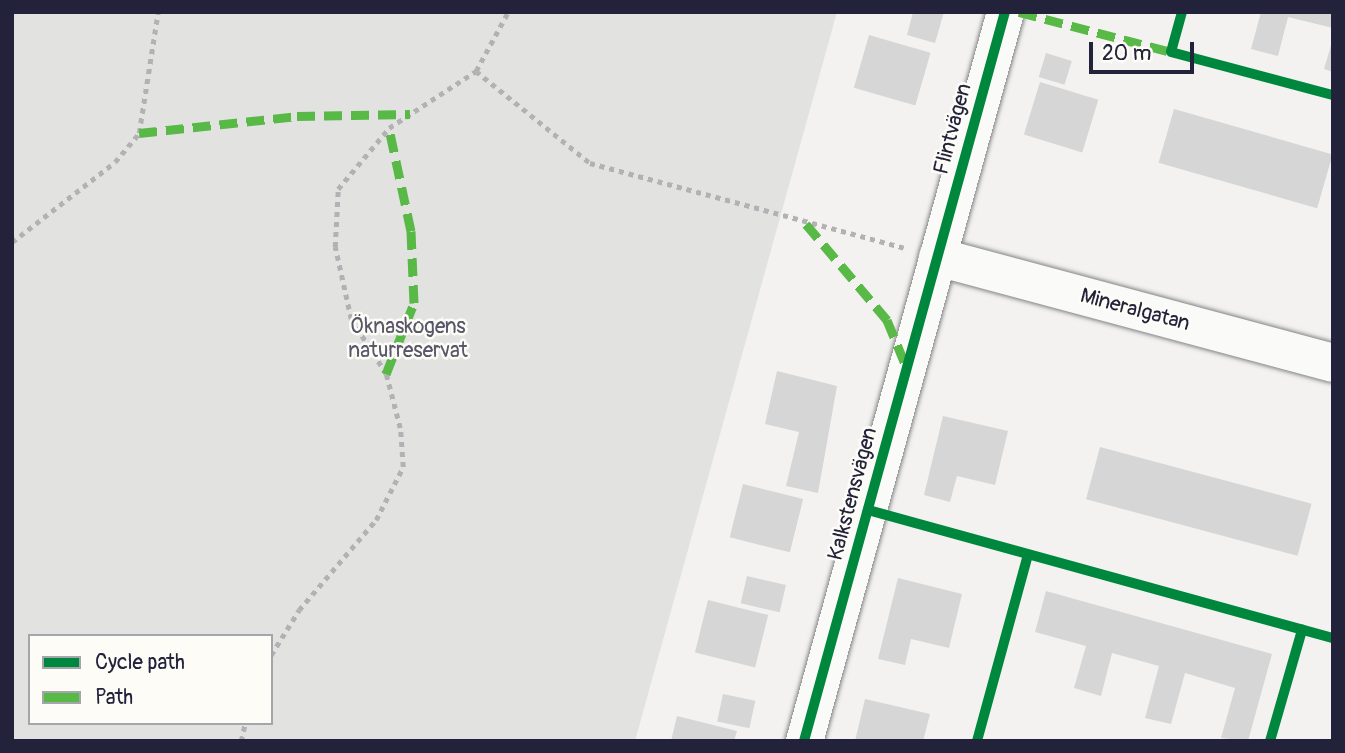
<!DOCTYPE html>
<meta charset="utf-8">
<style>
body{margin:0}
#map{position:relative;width:1345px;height:753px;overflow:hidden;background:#f3f2f0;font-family:Pangolin,sans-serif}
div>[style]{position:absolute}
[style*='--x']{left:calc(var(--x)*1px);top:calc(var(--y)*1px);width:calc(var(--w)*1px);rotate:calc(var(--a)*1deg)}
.green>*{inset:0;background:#e2e2e1}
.building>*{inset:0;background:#d7d6d6;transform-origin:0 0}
.path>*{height:4.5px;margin-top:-2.25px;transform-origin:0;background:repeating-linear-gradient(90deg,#b2b2b4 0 5px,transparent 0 10px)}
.roads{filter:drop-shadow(0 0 2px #848488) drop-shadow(0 0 2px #848488)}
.street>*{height:37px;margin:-18.5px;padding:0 18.5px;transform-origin:18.5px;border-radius:18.5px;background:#fafaf8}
.secondary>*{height:38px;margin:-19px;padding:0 19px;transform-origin:19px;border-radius:19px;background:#fafaf8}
.quiet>*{height:9px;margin-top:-4.5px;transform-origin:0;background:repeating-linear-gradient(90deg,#58b947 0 18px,transparent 0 27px)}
.cycleway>*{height:10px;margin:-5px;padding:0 5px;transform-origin:5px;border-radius:5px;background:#00873e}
span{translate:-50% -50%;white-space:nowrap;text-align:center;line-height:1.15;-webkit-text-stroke:5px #fdfcf7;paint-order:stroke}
.street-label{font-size:21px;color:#22223b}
.park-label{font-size:21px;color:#585769}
.frame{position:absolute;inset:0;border:14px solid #22223b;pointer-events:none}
.legend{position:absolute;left:28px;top:634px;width:245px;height:91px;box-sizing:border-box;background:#fdfcf7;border:2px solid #a5a5ac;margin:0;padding:9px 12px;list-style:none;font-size:21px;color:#22223b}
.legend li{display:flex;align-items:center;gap:14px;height:35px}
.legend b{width:35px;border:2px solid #a5a5ac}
.scale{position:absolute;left:1089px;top:42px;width:105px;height:32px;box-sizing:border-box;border:4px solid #22223b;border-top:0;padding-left:9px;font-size:21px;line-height:24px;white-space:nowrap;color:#22223b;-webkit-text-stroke:5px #fdfcf7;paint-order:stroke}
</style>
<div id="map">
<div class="green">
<div style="clip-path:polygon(evenodd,12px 12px,837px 12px,635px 741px,12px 741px,12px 12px,30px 636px,271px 636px,271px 723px,30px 723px,30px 636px)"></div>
</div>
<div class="building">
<div style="clip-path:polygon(913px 12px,944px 12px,935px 43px,907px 35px)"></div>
<div style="clip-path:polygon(1261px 12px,1333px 12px,1333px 28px,1288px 17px,1278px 56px,1251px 49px)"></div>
<div style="left:869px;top:35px;width:64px;height:55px;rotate:16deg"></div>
<div style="clip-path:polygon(1332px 42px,1333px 43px,1333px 72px,1324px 69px)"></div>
<div style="left:1046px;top:53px;width:27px;height:25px;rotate:17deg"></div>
<div style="left:1040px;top:82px;width:61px;height:55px;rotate:17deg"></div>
<div style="left:1174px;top:109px;width:165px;height:56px;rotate:16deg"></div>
<div style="clip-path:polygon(777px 371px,837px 386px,818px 493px,786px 486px,799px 432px,765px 424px)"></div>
<div style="clip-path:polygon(943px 416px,1008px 431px,995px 485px,957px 476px,950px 502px,924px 495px)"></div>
<div style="left:1100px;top:447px;width:219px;height:54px;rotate:15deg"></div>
<div style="left:743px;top:484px;width:62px;height:55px;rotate:14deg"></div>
<div style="left:747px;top:576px;width:40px;height:28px;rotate:13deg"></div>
<div style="clip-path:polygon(898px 578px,962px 594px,949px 648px,911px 639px,905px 665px,878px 659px)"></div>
<div style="clip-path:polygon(1046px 591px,1272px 654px,1248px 741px,1221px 738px,1235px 688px,1185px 673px,1171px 724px,1145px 718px,1159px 666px,1112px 653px,1101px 696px,1074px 688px,1086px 646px,1035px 632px)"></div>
<div style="left:708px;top:600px;width:62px;height:54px;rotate:14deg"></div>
<div style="left:723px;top:694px;width:33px;height:28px;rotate:12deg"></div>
<div style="clip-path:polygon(865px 699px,930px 714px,923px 741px,855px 741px)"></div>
<div style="clip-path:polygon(677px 716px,737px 731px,734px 741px,671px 741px)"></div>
</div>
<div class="path">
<div style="--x:476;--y:71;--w:146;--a:38.9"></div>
<div style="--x:590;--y:163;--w:325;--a:15.1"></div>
<div style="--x:12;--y:242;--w:130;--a:-37.8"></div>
<div style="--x:115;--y:162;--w:38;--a:-50"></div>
<div style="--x:139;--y:133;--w:122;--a:-81.1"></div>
<div style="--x:271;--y:655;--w:53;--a:-58.1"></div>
<div style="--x:299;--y:610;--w:118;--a:-49.5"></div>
<div style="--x:376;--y:520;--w:59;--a:-63"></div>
<div style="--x:403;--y:467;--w:39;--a:-94"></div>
<div style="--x:400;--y:428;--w:56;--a:-104.5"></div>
<div style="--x:386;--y:374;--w:65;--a:-122.5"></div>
<div style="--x:351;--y:319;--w:74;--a:-102.5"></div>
<div style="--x:335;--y:247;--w:58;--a:-87"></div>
<div style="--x:338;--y:189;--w:80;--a:-50.1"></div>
<div style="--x:389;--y:128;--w:104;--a:-33.2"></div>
<div style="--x:476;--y:71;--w:67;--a:-61.5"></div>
<div style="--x:241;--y:741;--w:18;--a:-77"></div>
</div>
<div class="roads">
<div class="street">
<div style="--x:804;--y:741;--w:756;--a:-74.59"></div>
</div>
<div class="secondary">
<div style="--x:938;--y:257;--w:409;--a:15"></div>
</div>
</div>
<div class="quiet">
<div style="--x:1019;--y:12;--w:157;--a:14.7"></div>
<div style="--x:139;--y:133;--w:159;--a:-6.1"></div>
<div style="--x:297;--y:116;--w:113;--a:-1"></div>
<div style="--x:806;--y:224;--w:126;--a:49.8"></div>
<div style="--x:887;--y:320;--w:50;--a:67.6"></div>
<div style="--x:386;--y:374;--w:76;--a:-68.5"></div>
<div style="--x:414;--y:303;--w:72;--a:-92.4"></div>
<div style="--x:411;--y:231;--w:105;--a:-102.1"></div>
</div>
<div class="cycleway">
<div style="--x:1182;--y:12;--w:41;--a:105.4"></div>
<div style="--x:1171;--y:52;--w:168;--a:14.9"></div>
<div style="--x:868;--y:510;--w:482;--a:15.4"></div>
<div style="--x:804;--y:741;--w:756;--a:-74.59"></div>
<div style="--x:977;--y:741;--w:193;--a:-74.7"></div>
<div style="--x:1270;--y:741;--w:116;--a:-73.9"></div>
</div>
<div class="street-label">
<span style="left:953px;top:129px;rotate:-75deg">Flintvägen</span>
<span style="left:1135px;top:310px;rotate:15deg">Mineralgatan</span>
<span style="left:853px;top:494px;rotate:-75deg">Kalkstensvägen</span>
</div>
<div class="park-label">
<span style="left:408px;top:339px">Öknaskogens<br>naturreservat</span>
</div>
<div class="frame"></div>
<ul class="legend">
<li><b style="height:9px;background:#00873e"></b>Cycle path</li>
<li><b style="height:9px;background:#58b947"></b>Path</li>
</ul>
<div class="scale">20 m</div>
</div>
